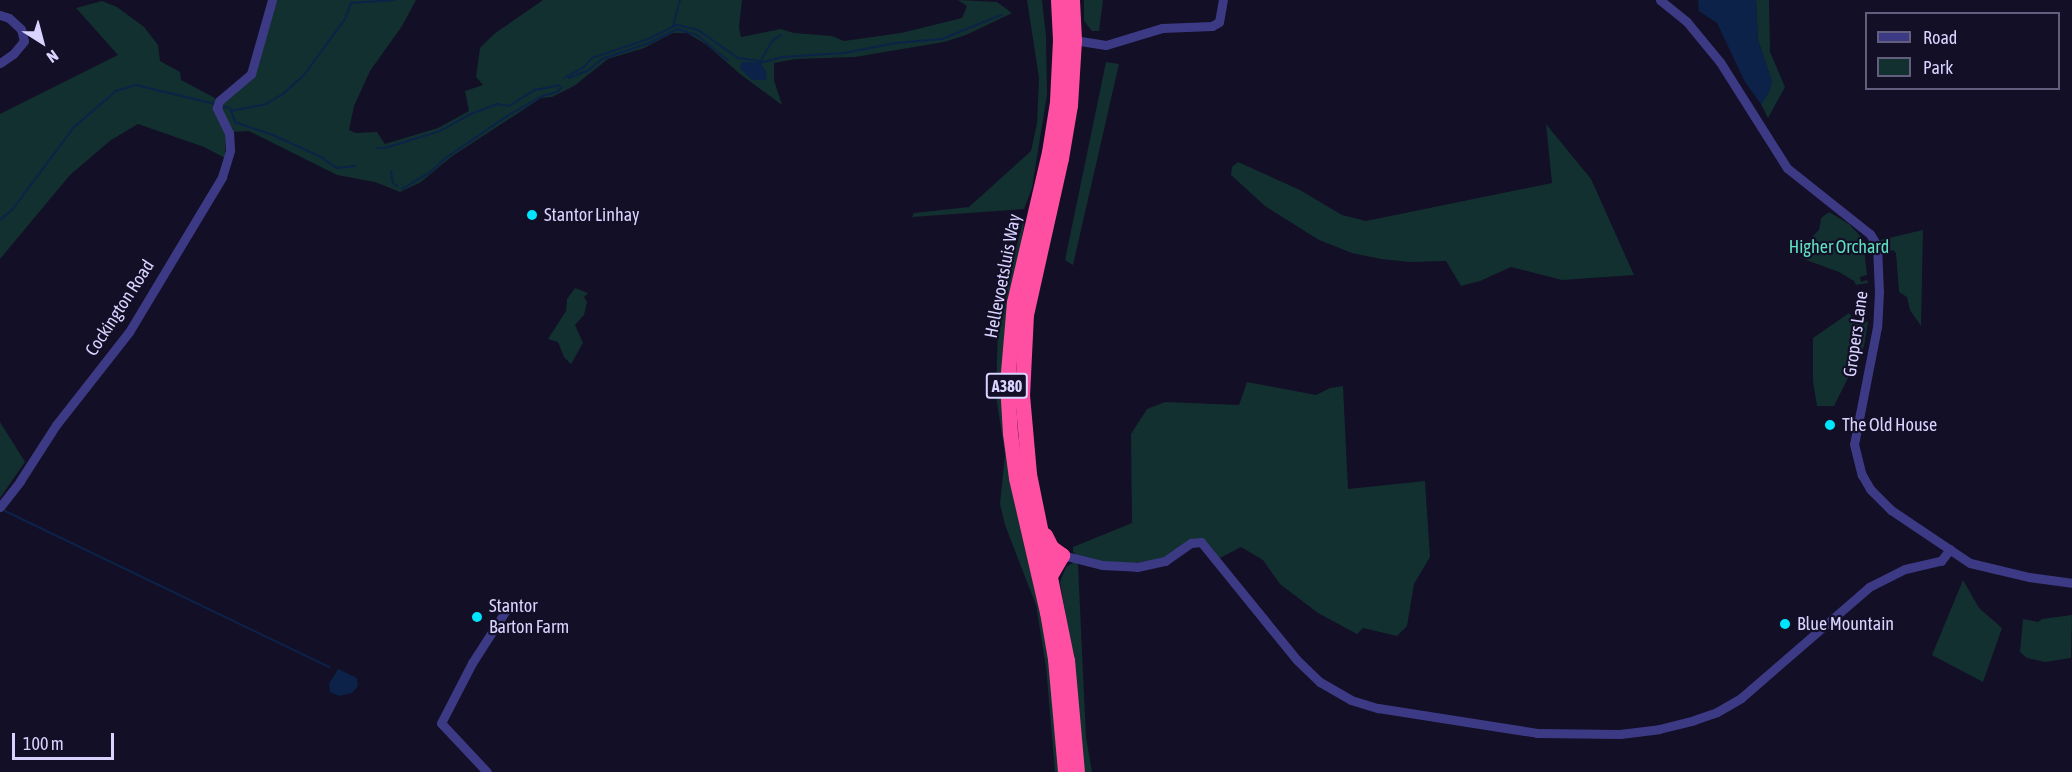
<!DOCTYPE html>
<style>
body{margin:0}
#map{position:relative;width:2072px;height:772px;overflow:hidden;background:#130f26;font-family:"Asap Condensed",sans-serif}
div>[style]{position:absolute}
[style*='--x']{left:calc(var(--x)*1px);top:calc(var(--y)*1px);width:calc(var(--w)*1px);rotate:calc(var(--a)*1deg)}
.green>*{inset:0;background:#12302f}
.water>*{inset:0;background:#0c2248}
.stream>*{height:2px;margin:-1px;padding:0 1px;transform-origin:1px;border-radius:1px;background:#0c2248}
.minor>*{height:9px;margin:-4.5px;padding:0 4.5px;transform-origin:4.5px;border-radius:4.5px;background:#3d3a85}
.highway>*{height:15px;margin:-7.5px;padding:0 7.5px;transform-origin:7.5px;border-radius:7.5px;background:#ff4fa3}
.dots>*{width:16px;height:16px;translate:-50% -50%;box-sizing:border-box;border:3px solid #130f26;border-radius:50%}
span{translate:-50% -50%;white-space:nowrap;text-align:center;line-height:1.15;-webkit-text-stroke:4.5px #130f26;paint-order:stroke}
.shield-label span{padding:2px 4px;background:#130f26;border:2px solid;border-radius:4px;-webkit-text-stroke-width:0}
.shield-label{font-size:16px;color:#d9d4ff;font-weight:700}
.poi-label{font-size:18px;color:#d9d4ff}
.left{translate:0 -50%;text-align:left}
.park-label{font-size:18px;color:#5fe0c0}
.street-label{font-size:18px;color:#d9d4ff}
.legend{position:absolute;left:1865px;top:12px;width:195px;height:78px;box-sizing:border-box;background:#130f26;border:2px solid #625e7d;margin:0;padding:8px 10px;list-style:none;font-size:18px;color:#d9d4ff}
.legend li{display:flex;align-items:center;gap:12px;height:30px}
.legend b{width:30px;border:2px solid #625e7d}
.north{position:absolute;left:12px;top:12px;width:60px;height:60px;-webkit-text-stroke:4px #130f26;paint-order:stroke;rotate:144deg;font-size:16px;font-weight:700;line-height:24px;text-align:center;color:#d9d4ff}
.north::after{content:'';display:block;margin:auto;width:21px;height:27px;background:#d9d4ff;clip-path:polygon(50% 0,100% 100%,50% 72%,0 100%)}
.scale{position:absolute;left:12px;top:733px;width:102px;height:27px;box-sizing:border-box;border:3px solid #d9d4ff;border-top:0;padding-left:8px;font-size:18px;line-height:21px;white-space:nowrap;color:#d9d4ff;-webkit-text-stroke:4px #130f26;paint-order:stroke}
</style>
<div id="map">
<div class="green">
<div style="clip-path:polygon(274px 0,416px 0,402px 26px,370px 71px,354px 106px,349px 130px,356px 133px,377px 132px,385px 144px,438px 128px,469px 111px,465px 91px,483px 85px,476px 77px,480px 48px,494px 34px,543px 0,742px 0,739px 27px,741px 37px,781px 29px,794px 33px,832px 36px,844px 41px,901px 33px,962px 18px,967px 6px,958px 0,997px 2px,1012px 13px,966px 35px,944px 42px,855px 57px,795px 59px,774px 63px,774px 80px,782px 105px,740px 74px,707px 45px,687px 33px,673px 33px,644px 48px,608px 59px,574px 86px,552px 97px,541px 98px,451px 157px,421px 182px,400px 192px,375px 182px,337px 175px,249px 131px,231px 132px,220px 108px,223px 102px,253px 76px)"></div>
<div style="clip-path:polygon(1027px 0,1042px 0,1046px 36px,1047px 95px,1032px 188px,1024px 209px,912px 217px,914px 213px,969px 207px,1031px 151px,1037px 123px,1039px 78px)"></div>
<div style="clip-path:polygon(1084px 0,1103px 0,1099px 31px,1092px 31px,1084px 21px)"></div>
<div style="clip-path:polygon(1756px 0,1769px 0,1770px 52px,1785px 87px,1768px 118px,1761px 104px,1771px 86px,1771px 79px,1758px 40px)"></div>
<div style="clip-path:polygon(102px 1px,117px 7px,144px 27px,158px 45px,160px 61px,180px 72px,181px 80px,215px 98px,214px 109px,226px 133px,225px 158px,204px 147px,138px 124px,111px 140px,70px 175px,0 259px,0 114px,118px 55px,76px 8px)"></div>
<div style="clip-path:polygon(1106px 62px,1119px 64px,1073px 265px,1065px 260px)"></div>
<div style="clip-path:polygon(1546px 124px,1591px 179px,1634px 275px,1562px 280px,1511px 267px,1480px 281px,1461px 286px,1446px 261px,1410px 262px,1381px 259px,1352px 253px,1319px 240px,1265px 206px,1231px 175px,1232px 167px,1238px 162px,1300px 190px,1342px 215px,1366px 221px,1552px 183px)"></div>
<div style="clip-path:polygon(1829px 212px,1849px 224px,1863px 239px,1867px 275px,1860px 277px,1861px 282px,1867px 280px,1868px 283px,1856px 285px,1854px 281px,1839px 272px,1798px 257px,1807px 259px,1816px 249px,1809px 240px,1819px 230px,1821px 218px)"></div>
<div style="clip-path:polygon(1025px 215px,1014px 300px,1012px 472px,1043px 603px,1062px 772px,1055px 772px,1046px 667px,1036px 605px,1005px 525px,1000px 504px,1005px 454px,996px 396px,998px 326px,1003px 295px)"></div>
<div style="clip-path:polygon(1923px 230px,1921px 326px,1910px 310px,1907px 297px,1899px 292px,1896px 253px,1893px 250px,1882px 254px,1880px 240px)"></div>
<div style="clip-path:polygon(575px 288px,588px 293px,584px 297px,587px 302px,584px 315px,575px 325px,583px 343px,571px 364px,564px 357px,558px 342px,548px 339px,566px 311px,567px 299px)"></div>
<div style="clip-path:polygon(1849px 313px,1854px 320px,1868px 322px,1864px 346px,1834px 406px,1817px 406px,1813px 381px,1813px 338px)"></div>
<div style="clip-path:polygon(1247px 382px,1316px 395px,1330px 388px,1343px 386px,1348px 489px,1425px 481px,1430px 557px,1414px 584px,1407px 626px,1397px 636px,1363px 628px,1357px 634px,1318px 613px,1280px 584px,1263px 560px,1241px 547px,1218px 559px,1201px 539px,1164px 558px,1124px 565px,1077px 556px,1073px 551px,1073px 547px,1132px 523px,1131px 434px,1147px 409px,1165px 402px,1239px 405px)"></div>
<div style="clip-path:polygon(0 422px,25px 462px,0 498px)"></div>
<div style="clip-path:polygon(1076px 561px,1078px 565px,1086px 737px,1092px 772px,1084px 772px,1074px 665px,1060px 582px,1066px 567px)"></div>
<div style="clip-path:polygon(1963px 580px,1979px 608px,2002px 628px,1983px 682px,1932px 655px)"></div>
<div style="clip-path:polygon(2072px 615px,2071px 658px,2045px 662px,2027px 658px,2020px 652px,2023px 619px,2038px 622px,2042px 619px)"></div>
</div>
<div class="water">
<div style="clip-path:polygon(1698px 0,1756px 0,1758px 40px,1772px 81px,1770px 91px,1761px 104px,1745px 82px,1717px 23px,1699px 11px)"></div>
<div style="clip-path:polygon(741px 62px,760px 62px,767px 73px,766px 80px,752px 80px,740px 68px)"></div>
<div style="clip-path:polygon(338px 669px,357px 678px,358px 686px,352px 693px,339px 696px,330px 692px,329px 684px)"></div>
</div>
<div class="stream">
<div style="--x:673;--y:26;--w:27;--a:-75"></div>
<div style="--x:760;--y:62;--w:24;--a:-60"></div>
<div style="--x:772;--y:41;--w:11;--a:-34"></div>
<div style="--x:760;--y:63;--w:24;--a:-15"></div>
<div style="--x:783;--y:57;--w:61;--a:-3.8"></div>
<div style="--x:844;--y:53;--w:53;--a:-10.9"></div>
<div style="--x:896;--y:43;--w:46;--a:-5"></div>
<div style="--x:942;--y:39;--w:64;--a:-22.1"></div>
<div style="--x:564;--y:78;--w:23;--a:-29"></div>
<div style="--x:584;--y:67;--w:12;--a:-48"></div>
<div style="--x:592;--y:58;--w:59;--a:-18.7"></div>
<div style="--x:648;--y:39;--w:32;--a:-26"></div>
<div style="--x:677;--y:25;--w:22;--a:13"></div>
<div style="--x:698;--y:30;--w:49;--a:35"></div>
<div style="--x:738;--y:58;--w:22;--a:8"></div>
<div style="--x:569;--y:78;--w:22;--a:-22"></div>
<div style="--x:589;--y:70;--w:17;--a:-40"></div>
<div style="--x:602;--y:59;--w:50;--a:-18.8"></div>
<div style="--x:649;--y:43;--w:32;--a:-26"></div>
<div style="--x:678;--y:29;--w:20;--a:18"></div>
<div style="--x:697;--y:35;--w:40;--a:39"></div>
<div style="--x:221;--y:106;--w:9;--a:13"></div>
<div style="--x:230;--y:108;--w:15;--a:70"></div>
<div style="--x:235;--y:122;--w:40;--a:18.9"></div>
<div style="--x:273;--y:135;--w:53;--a:24.6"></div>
<div style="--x:321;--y:157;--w:19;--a:35"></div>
<div style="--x:337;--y:168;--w:18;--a:-6"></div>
<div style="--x:231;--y:111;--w:36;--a:-11"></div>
<div style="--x:266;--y:104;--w:21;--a:-31"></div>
<div style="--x:284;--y:93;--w:27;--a:-42"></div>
<div style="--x:304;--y:75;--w:69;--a:-53.8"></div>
<div style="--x:345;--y:19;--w:17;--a:-69"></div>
<div style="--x:351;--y:3;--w:44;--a:-3.9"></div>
<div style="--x:377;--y:148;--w:8;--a:0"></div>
<div style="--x:385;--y:148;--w:58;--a:-17.2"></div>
<div style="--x:440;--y:131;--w:35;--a:-29"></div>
<div style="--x:471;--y:114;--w:28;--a:-21"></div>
<div style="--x:497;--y:104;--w:12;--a:9"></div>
<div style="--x:509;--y:106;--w:31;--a:-32"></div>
<div style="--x:535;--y:90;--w:25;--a:-11"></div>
<div style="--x:391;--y:171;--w:12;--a:81"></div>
<div style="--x:393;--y:183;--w:5;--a:37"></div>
<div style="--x:402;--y:189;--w:31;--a:-31"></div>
<div style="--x:429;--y:173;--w:24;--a:-42"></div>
<div style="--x:447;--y:157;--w:73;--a:-34.3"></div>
<div style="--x:507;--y:116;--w:40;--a:-29.7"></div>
<div style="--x:542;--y:96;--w:16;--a:-15"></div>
<div style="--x:557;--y:92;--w:7;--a:-45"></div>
<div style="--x:0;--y:220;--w:16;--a:-40"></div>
<div style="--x:12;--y:210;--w:104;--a:-53.2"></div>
<div style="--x:74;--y:127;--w:55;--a:-40.6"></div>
<div style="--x:116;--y:91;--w:21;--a:-17"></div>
<div style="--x:136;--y:85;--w:81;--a:13.5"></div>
<div style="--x:5;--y:511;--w:360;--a:25.7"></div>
</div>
<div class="minor">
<div style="--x:1660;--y:0;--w:35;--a:39"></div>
<div style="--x:1687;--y:22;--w:52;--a:50.5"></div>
<div style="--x:1720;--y:62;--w:125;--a:57.7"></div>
<div style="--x:1787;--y:168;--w:106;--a:38.5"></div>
<div style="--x:1870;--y:234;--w:13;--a:58"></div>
<div style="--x:1877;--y:245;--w:47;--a:87.6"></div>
<div style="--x:1879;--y:292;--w:35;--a:93"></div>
<div style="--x:1877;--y:327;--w:119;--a:101.1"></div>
<div style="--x:1854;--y:444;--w:32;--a:76"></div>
<div style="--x:1862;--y:475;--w:16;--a:60"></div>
<div style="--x:1870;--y:489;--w:30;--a:45"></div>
<div style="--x:1891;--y:510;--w:95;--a:33.9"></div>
<div style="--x:1970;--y:563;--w:61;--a:13.3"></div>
<div style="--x:2029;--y:577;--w:43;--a:7.9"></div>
<div style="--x:0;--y:15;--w:9;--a:18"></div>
<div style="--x:9;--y:18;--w:16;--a:43"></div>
<div style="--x:21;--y:29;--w:12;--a:76"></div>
<div style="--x:24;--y:41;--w:17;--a:130"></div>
<div style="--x:13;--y:54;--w:16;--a:145"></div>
<div style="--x:1074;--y:40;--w:32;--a:9"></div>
<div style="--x:1106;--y:45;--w:59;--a:-16.9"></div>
<div style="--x:1162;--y:28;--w:50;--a:-2.3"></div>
<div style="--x:1212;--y:26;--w:8;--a:-30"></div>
<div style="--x:1219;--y:22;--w:22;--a:-80"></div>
<div style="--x:0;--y:507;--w:33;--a:-52"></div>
<div style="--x:20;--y:481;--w:67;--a:-57.3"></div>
<div style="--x:56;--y:425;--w:118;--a:-51.9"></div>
<div style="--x:129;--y:332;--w:181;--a:-59"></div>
<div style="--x:222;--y:177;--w:28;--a:-73"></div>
<div style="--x:230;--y:150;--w:17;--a:-93"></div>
<div style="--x:229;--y:133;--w:28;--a:-116"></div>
<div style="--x:217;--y:108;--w:7;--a:-74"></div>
<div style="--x:219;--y:101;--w:42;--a:-40.2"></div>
<div style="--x:251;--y:74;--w:77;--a:-74.2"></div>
<div style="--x:1062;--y:555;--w:41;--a:14"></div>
<div style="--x:1102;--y:565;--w:35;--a:3"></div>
<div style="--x:1137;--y:567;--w:29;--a:-12"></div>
<div style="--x:1165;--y:561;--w:32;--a:-35"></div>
<div style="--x:1191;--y:543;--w:10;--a:-6"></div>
<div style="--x:1201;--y:542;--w:152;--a:50.9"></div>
<div style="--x:1297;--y:660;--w:32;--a:44"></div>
<div style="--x:1320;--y:682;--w:36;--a:30"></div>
<div style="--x:1351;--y:700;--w:28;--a:17"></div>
<div style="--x:1378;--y:708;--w:161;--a:8.9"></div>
<div style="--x:1537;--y:733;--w:83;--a:0.7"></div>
<div style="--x:1620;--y:734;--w:39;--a:-7"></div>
<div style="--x:1659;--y:729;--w:36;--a:-14"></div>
<div style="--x:1694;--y:720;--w:24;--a:-19"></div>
<div style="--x:1717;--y:712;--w:28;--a:-30"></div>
<div style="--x:1741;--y:698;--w:169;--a:-40.9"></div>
<div style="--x:1869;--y:587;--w:40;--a:-26.6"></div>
<div style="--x:1905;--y:569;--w:37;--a:-13"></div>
<div style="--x:1941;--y:561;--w:15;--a:-53"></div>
<div style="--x:487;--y:772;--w:67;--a:-133.2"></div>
<div style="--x:441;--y:723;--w:68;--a:-62.7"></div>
<div style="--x:472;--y:663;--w:70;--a:-57.2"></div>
</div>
<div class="highway">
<div style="--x:1058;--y:0;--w:40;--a:87.1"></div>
<div style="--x:1060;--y:40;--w:62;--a:92.8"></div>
<div style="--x:1057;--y:102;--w:51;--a:99.1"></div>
<div style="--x:1049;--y:152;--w:154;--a:103.1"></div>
<div style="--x:1014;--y:302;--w:82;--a:94.9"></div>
<div style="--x:1007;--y:384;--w:49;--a:86.5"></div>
<div style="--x:1010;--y:433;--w:45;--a:82.4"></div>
<div style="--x:1016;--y:478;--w:138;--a:77"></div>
<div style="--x:1047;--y:612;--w:48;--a:80.3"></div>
<div style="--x:1055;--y:659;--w:113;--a:84.9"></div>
<div style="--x:1072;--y:0;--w:40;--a:87.1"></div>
<div style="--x:1074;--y:40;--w:65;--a:93.5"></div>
<div style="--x:1070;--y:105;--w:54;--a:99.6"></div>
<div style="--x:1061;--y:158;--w:160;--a:102.6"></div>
<div style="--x:1026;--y:314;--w:81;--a:92.8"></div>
<div style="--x:1022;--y:395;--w:79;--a:84.9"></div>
<div style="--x:1029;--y:474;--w:190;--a:78.5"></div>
<div style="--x:1067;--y:660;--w:112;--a:84.9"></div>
<div style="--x:1045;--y:535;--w:13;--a:63"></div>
<div style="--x:1051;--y:547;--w:14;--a:36"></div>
<div style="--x:1062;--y:555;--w:24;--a:120"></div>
</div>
<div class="dots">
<div style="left:532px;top:215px;background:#00e5ff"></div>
<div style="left:1830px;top:425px;background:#00e5ff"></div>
<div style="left:477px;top:617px;background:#00e5ff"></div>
<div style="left:1785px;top:624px;background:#00e5ff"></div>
</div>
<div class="shield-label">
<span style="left:1007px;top:386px">A380</span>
</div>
<div class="poi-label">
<span class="left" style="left:544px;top:215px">Stantor Linhay</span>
<span class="left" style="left:1842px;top:425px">The Old House</span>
<span class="left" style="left:489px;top:617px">Stantor<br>Barton Farm</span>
<span class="left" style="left:1797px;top:624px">Blue Mountain</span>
</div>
<div class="park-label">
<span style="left:1839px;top:247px">Higher Orchard</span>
</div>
<div class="street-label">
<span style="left:1003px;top:276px;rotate:-79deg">Hellevoetsluis Way</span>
<span style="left:120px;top:308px;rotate:-57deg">Cockington Road</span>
<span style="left:1856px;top:334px;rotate:-82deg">Gropers Lane</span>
</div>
<ul class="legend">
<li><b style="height:8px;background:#3d3a85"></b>Road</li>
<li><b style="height:16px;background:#12302f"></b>Park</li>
</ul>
<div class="north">N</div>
<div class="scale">100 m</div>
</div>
